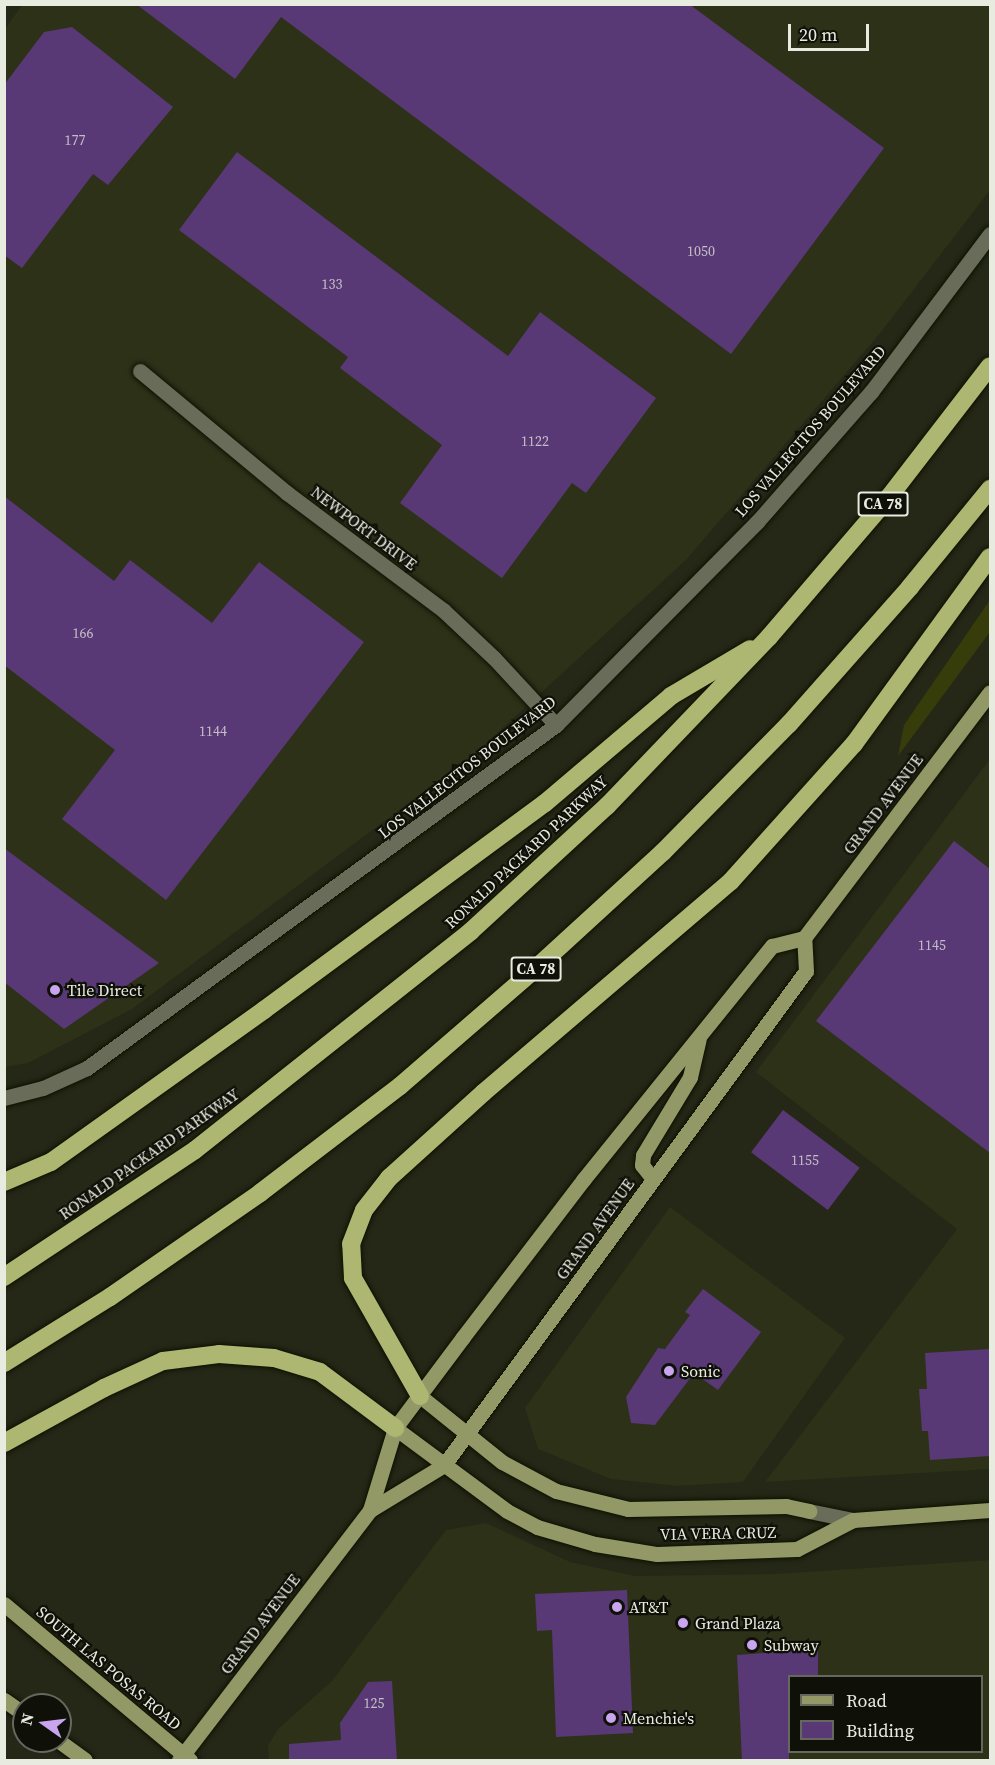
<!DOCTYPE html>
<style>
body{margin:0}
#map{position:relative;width:995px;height:1765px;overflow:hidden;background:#252816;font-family:"Source Serif 4",serif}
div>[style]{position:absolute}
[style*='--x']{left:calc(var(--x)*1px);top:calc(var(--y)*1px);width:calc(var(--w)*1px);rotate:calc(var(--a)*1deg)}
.built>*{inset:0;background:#2d3118}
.green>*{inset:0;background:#373c0b}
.building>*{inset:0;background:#583976;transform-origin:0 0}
.roads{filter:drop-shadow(0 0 2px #0e1102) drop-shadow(0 0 2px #0e1102)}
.minor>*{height:15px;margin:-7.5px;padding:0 7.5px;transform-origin:7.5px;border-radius:7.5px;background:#696c58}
.major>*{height:15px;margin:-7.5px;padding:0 7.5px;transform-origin:7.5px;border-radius:7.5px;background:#929967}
.highway>*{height:18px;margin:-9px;padding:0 9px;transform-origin:9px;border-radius:9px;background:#adb771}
.dots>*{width:16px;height:16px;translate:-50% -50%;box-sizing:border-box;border:3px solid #0f1008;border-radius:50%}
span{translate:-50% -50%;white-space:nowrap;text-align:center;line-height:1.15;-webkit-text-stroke:4.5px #0f1008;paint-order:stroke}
.number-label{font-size:14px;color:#c4bec5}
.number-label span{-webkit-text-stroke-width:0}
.shield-label span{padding:2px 4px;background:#0f1008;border:2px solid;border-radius:4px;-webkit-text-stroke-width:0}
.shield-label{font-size:15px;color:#e8ebdf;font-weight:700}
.street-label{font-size:16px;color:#e8ebdf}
.poi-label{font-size:16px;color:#e8ebdf}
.left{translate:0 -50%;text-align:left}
.frame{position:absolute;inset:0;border:6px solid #e8ebdf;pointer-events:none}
.legend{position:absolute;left:788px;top:1675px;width:195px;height:78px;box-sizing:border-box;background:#0f1008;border:2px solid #66685e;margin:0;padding:8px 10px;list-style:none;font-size:18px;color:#e8ebdf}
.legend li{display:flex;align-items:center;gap:12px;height:30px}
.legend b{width:30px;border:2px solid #66685e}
.north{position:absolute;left:12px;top:1693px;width:60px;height:60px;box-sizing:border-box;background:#0f1008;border:2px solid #66685e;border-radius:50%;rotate:284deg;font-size:16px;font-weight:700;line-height:24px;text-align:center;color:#e8ebdf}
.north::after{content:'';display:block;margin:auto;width:21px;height:27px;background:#c8a5ee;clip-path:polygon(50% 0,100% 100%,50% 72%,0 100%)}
.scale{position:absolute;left:788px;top:24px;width:81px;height:27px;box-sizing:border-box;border:3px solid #e8ebdf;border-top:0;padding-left:8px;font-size:18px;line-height:21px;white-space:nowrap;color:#e8ebdf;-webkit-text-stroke:4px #0f1008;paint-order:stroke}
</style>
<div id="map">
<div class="built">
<div style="clip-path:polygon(23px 4px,990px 5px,990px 190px,881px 332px,686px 560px,472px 756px,132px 1009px,28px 1063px,5px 1067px,4px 30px)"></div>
<div style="clip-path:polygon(990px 759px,990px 1469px,765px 1482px,957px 1229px,756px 1072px)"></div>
<div style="clip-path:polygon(670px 1207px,845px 1338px,743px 1482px,678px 1486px,611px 1479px,538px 1449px,525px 1408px)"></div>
<div style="clip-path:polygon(evenodd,486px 1523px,570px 1562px,635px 1576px,775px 1574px,990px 1560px,990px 1760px,269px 1760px,268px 1746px,278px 1729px,332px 1681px,446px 1530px,486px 1523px,790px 1676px,982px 1676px,982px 1752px,790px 1752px,790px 1676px)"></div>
</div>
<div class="green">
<div style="clip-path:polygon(990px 600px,990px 632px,898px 756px,904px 725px)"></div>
</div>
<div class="building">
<div style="clip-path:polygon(136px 4px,689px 4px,884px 148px,731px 354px,281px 17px,235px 79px)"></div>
<div style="clip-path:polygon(72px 27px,173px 107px,108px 185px,93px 174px,22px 268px,4px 255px,4px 85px,44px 32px)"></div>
<div style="clip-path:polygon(237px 152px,508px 356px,540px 312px,656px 398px,586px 493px,572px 483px,502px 578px,400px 503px,442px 445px,340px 368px,348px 357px,179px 230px)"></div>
<div style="clip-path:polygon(4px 496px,114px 581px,130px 560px,212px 623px,259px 562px,364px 642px,166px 900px,62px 819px,115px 750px,4px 665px)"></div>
<div style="clip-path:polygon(954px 841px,990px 869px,990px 1153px,816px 1021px)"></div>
<div style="clip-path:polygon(4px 848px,159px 963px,64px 1029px,4px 982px)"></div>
<div style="left:783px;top:1110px;width:96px;height:53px;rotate:37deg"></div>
<div style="clip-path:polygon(703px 1289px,761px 1332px,718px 1390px,694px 1373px,655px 1425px,631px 1423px,626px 1397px,658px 1348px,665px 1349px,690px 1315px,685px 1312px)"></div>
<div style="clip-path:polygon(990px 1349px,990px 1456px,930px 1460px,928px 1431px,922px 1431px,919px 1389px,927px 1389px,925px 1353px)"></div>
<div style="clip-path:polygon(627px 1590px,633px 1733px,556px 1737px,552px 1630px,537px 1631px,535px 1594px)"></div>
<div style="clip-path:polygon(818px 1649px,818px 1677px,789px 1677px,789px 1761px,742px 1761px,737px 1655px)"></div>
<div style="clip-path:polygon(392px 1681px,397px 1761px,289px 1761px,289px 1744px,341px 1740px,340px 1723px,368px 1682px)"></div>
</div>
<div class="roads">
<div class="minor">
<div style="--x:140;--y:371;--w:191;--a:39.7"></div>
<div style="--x:287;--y:493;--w:195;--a:36.9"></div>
<div style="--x:443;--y:610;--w:70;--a:43.3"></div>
<div style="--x:494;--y:658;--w:91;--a:47.2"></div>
<div style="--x:4;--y:1098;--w:40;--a:-14.4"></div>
<div style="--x:43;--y:1088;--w:48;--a:-24.4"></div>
<div style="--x:87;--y:1068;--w:581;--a:-36.18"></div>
<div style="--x:556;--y:725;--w:286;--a:-45.3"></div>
<div style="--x:757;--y:522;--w:173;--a:-48.8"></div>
<div style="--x:871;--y:392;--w:198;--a:-53"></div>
<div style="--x:809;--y:1511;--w:45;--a:11.6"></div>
</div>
<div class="major">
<div style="--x:653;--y:1179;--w:18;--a:-128"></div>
<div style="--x:642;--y:1165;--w:10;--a:-84"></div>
<div style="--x:643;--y:1155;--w:91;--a:-58.9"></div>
<div style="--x:690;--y:1077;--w:39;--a:-77"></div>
<div style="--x:420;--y:1396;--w:105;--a:38.8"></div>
<div style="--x:502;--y:1462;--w:61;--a:28.2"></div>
<div style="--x:556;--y:1491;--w:74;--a:14"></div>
<div style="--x:628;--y:1509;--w:158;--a:-1.1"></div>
<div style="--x:786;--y:1506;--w:24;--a:12"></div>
<div style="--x:395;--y:1428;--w:139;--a:36.5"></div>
<div style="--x:507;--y:1511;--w:34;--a:28"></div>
<div style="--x:537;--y:1527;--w:60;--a:16.3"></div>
<div style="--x:595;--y:1544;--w:63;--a:9.2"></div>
<div style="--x:657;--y:1554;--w:140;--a:-2"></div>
<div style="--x:797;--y:1549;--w:63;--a:-27.4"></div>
<div style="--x:853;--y:1520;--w:137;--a:-4.2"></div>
<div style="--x:370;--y:1510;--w:87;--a:-31.3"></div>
<div style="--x:444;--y:1465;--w:612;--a:-53.77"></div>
<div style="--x:806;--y:971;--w:33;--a:-93"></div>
<div style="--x:4;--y:1604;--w:243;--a:40"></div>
<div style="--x:4;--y:1700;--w:24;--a:35"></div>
<div style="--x:59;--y:1741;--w:32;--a:36"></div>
<div style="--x:179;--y:1760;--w:315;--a:-52.6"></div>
<div style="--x:370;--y:1510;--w:86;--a:-73"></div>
<div style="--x:395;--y:1428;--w:114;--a:-53.2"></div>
<div style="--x:463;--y:1337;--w:198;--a:-52.6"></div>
<div style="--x:583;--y:1180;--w:301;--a:-51.1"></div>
<div style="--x:772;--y:946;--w:33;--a:-14"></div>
<div style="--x:804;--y:938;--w:308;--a:-52.9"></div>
</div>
<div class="highway">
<div style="--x:4;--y:1182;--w:51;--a:-23.1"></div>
<div style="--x:51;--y:1162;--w:262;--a:-35.5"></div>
<div style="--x:264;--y:1010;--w:349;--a:-36.4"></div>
<div style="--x:545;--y:803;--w:165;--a:-40.3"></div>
<div style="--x:671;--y:696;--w:92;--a:-30.7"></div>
<div style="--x:4;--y:1277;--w:229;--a:-33.6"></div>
<div style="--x:195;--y:1150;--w:352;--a:-38.4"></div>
<div style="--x:471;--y:931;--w:185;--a:-42.6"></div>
<div style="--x:607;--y:806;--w:234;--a:-46.2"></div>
<div style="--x:769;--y:637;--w:184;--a:-49.4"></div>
<div style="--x:889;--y:497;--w:165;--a:-52.4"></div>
<div style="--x:4;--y:1363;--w:125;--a:-31.9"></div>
<div style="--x:110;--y:1297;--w:183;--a:-34.7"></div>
<div style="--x:260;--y:1193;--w:176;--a:-37.4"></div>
<div style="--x:400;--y:1086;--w:177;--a:-40.9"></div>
<div style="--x:534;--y:970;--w:175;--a:-42.5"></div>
<div style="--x:663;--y:852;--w:180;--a:-45.5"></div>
<div style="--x:789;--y:724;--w:183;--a:-48.5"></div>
<div style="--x:910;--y:587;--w:127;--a:-50.8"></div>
<div style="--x:420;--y:1396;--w:136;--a:-119.6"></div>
<div style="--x:353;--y:1278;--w:34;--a:-93"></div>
<div style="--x:351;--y:1244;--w:36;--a:-69"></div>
<div style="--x:364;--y:1210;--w:41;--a:-52"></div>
<div style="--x:389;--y:1178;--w:127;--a:-42.1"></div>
<div style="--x:483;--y:1093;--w:326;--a:-40.5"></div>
<div style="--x:731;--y:881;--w:184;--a:-48.1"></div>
<div style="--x:854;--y:744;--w:231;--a:-54"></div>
<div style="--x:4;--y:1443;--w:114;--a:-28.8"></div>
<div style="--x:104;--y:1388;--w:65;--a:-24.6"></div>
<div style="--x:163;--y:1361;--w:56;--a:-7.1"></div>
<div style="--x:219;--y:1354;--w:55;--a:4.2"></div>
<div style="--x:274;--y:1358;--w:48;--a:16.9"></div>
<div style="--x:320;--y:1372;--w:94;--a:36.7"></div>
</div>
</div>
<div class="dots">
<div style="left:55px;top:990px;background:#c8a5ee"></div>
<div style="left:669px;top:1371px;background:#c8a5ee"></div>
<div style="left:617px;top:1607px;background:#c8a5ee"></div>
<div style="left:683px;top:1623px;background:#c8a5ee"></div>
<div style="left:752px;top:1645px;background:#c8a5ee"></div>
<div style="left:611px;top:1718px;background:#c8a5ee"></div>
</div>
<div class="number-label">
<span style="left:75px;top:140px">177</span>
<span style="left:701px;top:251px">1050</span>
<span style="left:332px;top:284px">133</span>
<span style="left:535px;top:441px">1122</span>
<span style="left:83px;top:633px">166</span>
<span style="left:213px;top:731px">1144</span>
<span style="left:932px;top:945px">1145</span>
<span style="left:805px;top:1160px">1155</span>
<span style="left:374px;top:1703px">125</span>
</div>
<div class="shield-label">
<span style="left:883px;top:504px">CA 78</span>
<span style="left:536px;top:969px">CA 78</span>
</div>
<div class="street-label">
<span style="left:810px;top:431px;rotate:-49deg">LOS VALLECITOS BOULEVARD</span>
<span style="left:364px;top:528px;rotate:37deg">NEWPORT DRIVE</span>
<span style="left:467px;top:767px;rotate:-38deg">LOS VALLECITOS BOULEVARD</span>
<span style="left:883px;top:804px;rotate:-53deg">GRAND AVENUE</span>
<span style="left:526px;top:852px;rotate:-43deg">RONALD PACKARD PARKWAY</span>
<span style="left:149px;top:1154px;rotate:-35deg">RONALD PACKARD PARKWAY</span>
<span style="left:595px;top:1229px;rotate:-54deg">GRAND AVENUE</span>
<span style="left:718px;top:1533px;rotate:-1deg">VIA VERA CRUZ</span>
<span style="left:260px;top:1624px;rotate:-53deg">GRAND AVENUE</span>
<span style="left:109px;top:1668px;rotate:40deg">SOUTH LAS POSAS ROAD</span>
</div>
<div class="poi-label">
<span class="left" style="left:67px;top:990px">Tile Direct</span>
<span class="left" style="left:681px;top:1371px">Sonic</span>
<span class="left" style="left:629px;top:1607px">AT&amp;T</span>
<span class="left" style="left:695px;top:1623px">Grand Plaza</span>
<span class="left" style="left:764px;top:1645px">Subway</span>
<span class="left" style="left:623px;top:1718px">Menchie's</span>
</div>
<div class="frame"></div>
<ul class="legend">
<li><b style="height:8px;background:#929967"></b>Road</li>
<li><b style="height:16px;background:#583976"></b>Building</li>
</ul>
<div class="north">N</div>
<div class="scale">20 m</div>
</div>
